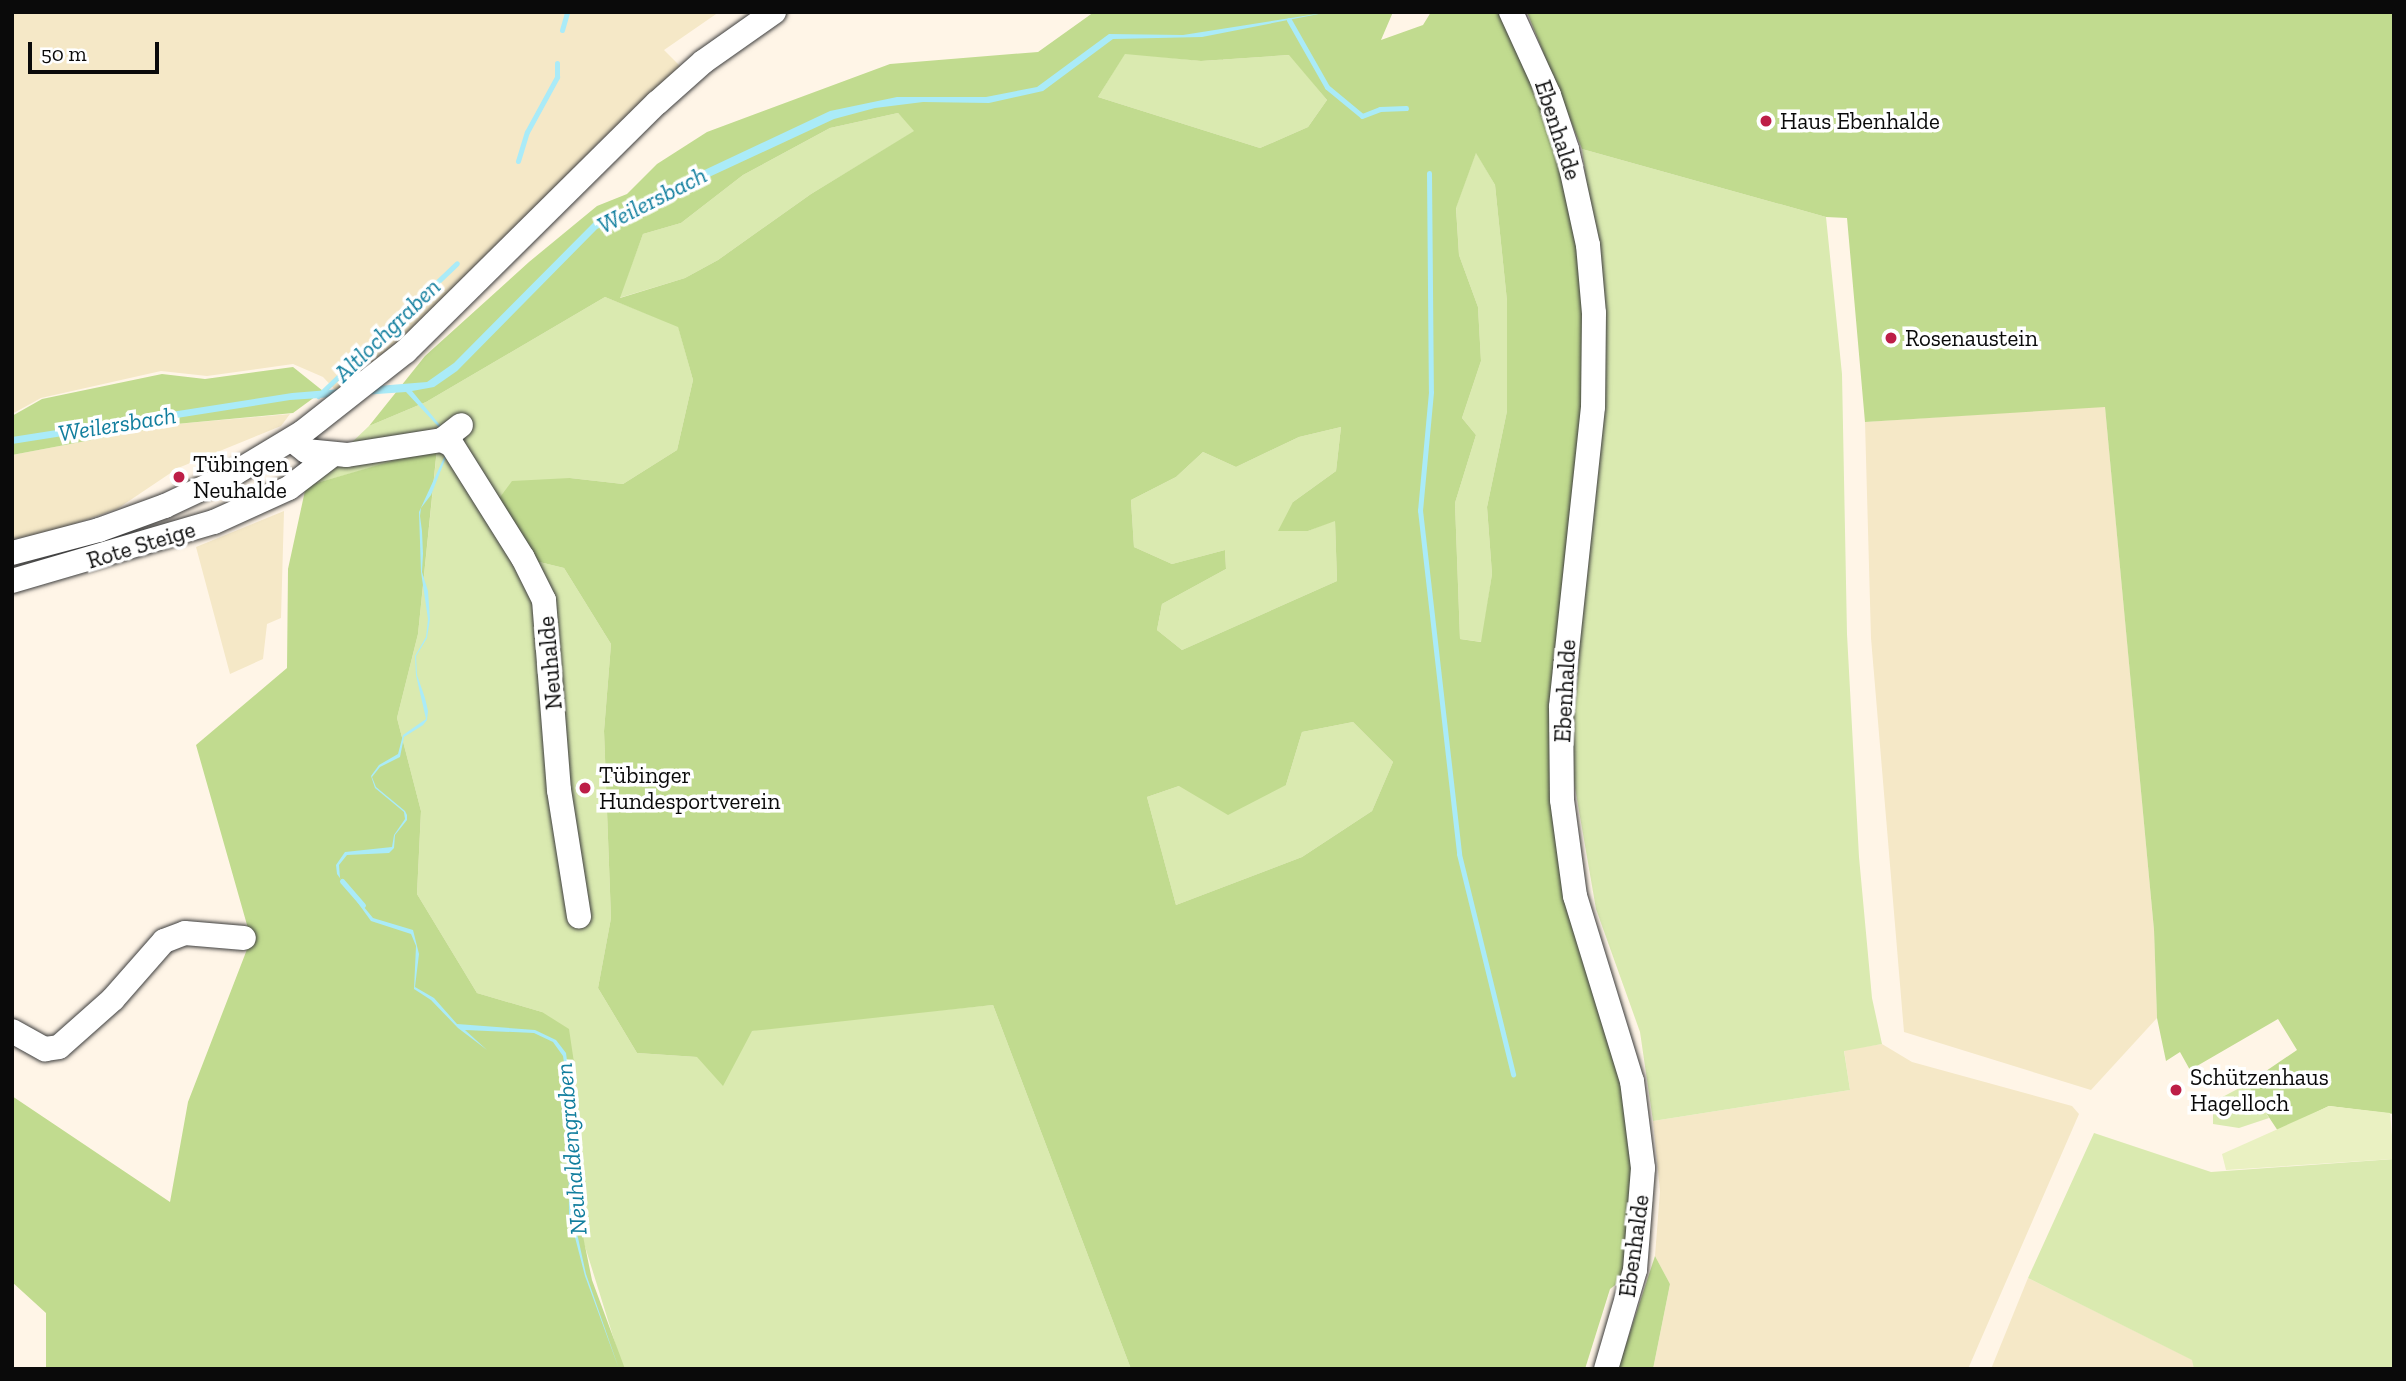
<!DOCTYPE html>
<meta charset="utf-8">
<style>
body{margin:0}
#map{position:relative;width:2406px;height:1381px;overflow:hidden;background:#fff5e7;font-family:"Zilla Slab",serif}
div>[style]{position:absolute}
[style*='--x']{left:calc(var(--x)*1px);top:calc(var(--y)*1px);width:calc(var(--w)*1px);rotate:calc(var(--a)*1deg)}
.farmland>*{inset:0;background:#f5e8c7}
.green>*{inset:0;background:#daeab0}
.forest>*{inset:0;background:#c1db8f}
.pitch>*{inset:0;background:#eaf1c2}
.water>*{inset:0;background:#aaebf8}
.stream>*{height:5px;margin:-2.5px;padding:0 2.5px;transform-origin:2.5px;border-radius:2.5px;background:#aaebf8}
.roads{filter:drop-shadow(0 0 2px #3d3d3d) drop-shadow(0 0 2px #3d3d3d)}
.minor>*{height:24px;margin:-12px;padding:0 12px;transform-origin:12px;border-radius:12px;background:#fff}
.dots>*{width:19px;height:19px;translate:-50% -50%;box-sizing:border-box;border:4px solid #fff;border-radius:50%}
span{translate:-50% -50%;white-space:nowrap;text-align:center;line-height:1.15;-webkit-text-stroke:7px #fff;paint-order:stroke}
.poi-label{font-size:23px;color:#0a0a0a}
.left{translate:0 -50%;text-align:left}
.street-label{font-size:23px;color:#0a0a0a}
.water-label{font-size:24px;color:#117e9e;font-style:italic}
.frame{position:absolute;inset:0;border:14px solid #0a0a0a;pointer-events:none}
.scale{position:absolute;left:28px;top:42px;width:131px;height:32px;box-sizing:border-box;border:4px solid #0a0a0a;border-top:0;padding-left:9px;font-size:21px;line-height:24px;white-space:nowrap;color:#0a0a0a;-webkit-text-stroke:5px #fff;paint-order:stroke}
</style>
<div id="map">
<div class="farmland">
<div style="clip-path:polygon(12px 12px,719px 12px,664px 50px,681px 67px,595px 146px,546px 212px,340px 395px,323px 377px,293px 364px,207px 376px,161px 371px,41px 398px,12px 414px)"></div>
<div style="clip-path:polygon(2105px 406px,2154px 930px,2157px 1018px,2091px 1090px,1904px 1032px,1871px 638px,1865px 422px)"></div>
<div style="clip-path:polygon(290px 414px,281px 426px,178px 468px,117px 509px,51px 532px,12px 539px,12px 455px,176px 424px)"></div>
<div style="clip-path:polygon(284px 511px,281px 618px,267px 624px,263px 659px,230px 674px,196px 547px)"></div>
<div style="clip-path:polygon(1882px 1044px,1912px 1062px,2072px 1106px,2079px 1114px,1968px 1369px,1653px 1369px,1670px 1284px,1655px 1256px,1660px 1191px,1653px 1121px,1850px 1090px,1844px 1050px)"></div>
<div style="clip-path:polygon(2028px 1278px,2193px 1360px,2194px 1369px,1991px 1369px)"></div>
</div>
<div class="green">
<div style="clip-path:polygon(1125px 53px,1201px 61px,1290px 55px,1327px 100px,1308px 127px,1260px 148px,1098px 97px)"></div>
<div style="clip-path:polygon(898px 113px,915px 131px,811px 194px,718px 260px,685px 278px,619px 298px,643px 234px,681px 223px,743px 175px,830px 128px)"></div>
<div style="clip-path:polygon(1582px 149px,1826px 217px,1842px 374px,1847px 634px,1859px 857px,1872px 998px,1882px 1044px,1844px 1051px,1850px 1090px,1653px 1121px,1640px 1032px,1596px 909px,1574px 782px,1570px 660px,1600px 286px)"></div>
<div style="clip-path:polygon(1476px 152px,1495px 185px,1507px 301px,1507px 411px,1487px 507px,1492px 574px,1482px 642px,1460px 639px,1455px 503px,1476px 435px,1462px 418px,1481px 361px,1478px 307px,1459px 255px,1456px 207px)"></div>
<div style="clip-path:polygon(605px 297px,678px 326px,693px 380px,677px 450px,623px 484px,570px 478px,523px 558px,564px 568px,611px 644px,604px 731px,611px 918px,598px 988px,637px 1053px,697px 1057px,751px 1031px,776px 1026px,993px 1005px,1131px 1369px,625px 1369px,621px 1362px,583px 1240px,573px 1141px,542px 1012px,477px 993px,417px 894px,421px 811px,397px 718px,418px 634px,437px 449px,306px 486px,369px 426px,426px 402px)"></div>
<div style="clip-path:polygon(1341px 427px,1336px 471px,1293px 502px,1308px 531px,1335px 520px,1337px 581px,1182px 650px,1157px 630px,1162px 604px,1226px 569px,1225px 550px,1172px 564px,1134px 547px,1131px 500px,1176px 477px,1203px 452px,1236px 467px,1299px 437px)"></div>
<div style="clip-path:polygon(1353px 722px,1393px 762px,1372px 811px,1302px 857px,1176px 905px,1147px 797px,1179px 786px,1286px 785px,1302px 732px)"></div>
<div style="clip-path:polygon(2247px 1084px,2269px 1118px,2239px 1128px,2213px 1124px,2213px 1102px)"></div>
<div style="clip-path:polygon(2094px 1133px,2211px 1172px,2394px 1159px,2394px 1369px,2194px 1369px,2192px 1360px,2028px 1278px)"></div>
</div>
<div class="forest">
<div style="clip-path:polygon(evenodd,1094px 12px,1393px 12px,1381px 40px,1423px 25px,1431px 12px,1511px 12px,1528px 45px,1592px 283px,1562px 800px,1627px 1061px,1635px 1270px,1610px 1289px,1585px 1369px,1131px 1369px,993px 1005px,752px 1031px,723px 1086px,697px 1057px,637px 1053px,598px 988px,611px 918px,604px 731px,611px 644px,564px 568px,523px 558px,492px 508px,512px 481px,570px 478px,623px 484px,677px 450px,693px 380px,678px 327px,605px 297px,426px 402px,369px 426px,425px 356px,529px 262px,597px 206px,627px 194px,657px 164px,707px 132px,890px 64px,1038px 52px,1094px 12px,1125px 54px,1201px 61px,1289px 55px,1327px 100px,1308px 127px,1260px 148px,1098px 97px,1125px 54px,1094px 12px,898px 113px,914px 131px,811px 194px,718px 260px,685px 278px,620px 298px,643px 234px,681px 223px,743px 175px,830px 128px,898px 113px,1094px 12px,1476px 153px,1495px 185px,1507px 301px,1507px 411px,1487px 507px,1492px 574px,1481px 642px,1460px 639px,1455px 503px,1476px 435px,1462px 418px,1481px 361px,1478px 307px,1459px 255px,1456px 208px,1476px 153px,1094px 12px,1341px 427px,1336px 471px,1293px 502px,1278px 531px,1308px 531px,1335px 521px,1337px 581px,1182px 650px,1157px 630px,1162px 604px,1226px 569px,1225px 550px,1172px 564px,1134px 547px,1131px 500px,1176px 477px,1203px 452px,1236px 467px,1299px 437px,1341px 427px,1094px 12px,1353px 722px,1393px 762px,1372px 811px,1302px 857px,1176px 905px,1147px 797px,1179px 786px,1228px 815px,1286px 785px,1302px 732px,1353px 722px)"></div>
<div style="clip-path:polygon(1527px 12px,2394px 12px,2394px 1114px,2329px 1106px,2278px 1131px,2247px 1084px,2297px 1050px,2278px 1019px,2190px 1070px,2180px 1052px,2166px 1061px,2157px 1018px,2154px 930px,2105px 407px,1865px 422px,1847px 218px,1826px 217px,1582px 149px)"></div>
<div style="clip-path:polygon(293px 367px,323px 391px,293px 413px,176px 424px,12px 455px,12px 416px,42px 399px,162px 374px,205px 379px)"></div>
<div style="clip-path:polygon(437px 448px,418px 634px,397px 718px,421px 811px,417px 894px,477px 993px,542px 1012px,569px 1029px,576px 1076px,576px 1202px,592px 1280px,625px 1369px,46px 1369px,46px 1313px,12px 1282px,12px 1096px,170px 1202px,188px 1102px,251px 939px,196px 745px,287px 668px,288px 569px,306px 486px)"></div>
<div style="clip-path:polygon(1655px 1256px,1670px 1284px,1653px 1369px,1618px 1369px)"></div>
</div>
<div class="pitch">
<div style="clip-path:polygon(2329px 1106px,2390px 1113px,2394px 1159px,2226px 1170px,2222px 1154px)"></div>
</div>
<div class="water">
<div style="clip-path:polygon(1329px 12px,1202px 37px,1113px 39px,1043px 91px,989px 103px,923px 102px,875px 108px,834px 119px,597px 229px,457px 371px,434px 387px,412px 391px,448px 435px,449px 450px,431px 495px,421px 508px,420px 516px,422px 531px,423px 554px,422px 572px,428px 591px,430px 619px,427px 638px,416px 656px,417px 675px,425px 698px,428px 711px,427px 720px,423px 725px,404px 737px,400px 757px,380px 767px,372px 777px,376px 787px,405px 811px,407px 815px,407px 820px,395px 835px,394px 848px,389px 853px,347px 855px,339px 865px,340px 878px,373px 918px,413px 930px,419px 954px,415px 987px,434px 998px,457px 1024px,535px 1030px,556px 1040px,566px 1053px,572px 1097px,573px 1215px,586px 1274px,619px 1369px,585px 1276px,569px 1214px,568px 1089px,563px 1056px,553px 1042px,534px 1033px,465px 1030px,487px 1050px,458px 1028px,431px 1000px,414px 989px,416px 946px,411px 934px,371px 921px,337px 874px,336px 865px,345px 852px,392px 847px,394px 835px,405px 819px,404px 812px,375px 788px,371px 776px,379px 765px,398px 754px,403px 735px,426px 719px,416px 675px,415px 656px,426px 637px,428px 619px,421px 572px,419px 512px,447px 451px,447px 436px,406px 392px,290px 400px,12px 444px,12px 437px,292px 393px,427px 382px,454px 363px,594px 222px,830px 111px,897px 97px,986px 97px,1037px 87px,1109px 34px,1183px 35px)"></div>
</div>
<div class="stream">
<div style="--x:1289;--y:20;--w:77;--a:60.4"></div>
<div style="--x:1327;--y:87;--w:45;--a:39.6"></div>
<div style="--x:1362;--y:116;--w:19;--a:-21"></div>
<div style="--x:1380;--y:109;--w:26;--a:-2"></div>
<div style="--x:562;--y:30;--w:19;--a:-74"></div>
<div style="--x:518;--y:161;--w:30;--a:-73"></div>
<div style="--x:527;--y:132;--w:63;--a:-61.4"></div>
<div style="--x:557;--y:77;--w:14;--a:-90"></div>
<div style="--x:1429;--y:173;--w:219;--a:89.5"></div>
<div style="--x:1431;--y:392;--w:119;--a:95.3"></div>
<div style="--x:1420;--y:510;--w:346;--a:83.5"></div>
<div style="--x:1459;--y:854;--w:227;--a:76.2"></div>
<div style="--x:318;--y:396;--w:192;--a:-43.7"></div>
<div style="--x:342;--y:881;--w:32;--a:49"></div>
</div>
<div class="roads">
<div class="minor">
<div style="--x:1511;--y:12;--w:91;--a:65.4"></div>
<div style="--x:1549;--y:95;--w:57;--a:71.6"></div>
<div style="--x:1567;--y:149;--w:98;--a:77.7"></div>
<div style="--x:1588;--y:245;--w:68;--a:85"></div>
<div style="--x:1594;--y:313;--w:94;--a:90.6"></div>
<div style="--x:1593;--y:407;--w:302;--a:96.1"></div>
<div style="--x:1561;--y:707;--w:93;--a:89.4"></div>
<div style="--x:1562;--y:800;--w:97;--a:82.3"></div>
<div style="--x:1575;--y:896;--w:194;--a:72.9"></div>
<div style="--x:1632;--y:1081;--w:88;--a:82.8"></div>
<div style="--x:1643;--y:1168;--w:102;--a:94.5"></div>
<div style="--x:1635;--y:1270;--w:103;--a:106.3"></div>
<div style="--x:292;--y:440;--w:18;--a:38"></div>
<div style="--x:306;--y:451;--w:41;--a:5.6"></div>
<div style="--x:347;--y:455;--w:96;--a:-9"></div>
<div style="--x:442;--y:440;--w:24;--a:-38"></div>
<div style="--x:442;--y:440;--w:11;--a:27"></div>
<div style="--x:452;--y:445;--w:133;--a:57.9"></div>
<div style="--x:523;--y:558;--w:47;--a:63.4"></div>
<div style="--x:544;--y:600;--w:191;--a:85.5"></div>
<div style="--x:559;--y:790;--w:128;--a:81"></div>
<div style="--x:12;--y:553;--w:90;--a:-14.8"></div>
<div style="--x:99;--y:530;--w:70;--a:-20"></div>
<div style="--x:165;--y:506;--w:77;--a:-25.2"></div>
<div style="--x:235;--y:473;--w:79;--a:-31.1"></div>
<div style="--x:303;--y:432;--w:131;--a:-38.2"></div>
<div style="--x:406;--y:351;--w:353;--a:-44.7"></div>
<div style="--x:657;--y:103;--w:62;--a:-41.7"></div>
<div style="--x:703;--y:62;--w:87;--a:-35.2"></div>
<div style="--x:12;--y:581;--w:210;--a:-16.3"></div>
<div style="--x:214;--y:522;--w:82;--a:-24.4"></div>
<div style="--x:289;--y:488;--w:54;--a:-37.5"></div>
<div style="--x:12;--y:1031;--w:38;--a:29"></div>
<div style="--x:45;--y:1049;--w:14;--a:-8"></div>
<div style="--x:59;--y:1047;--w:72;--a:-41.6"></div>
<div style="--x:113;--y:999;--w:77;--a:-48.7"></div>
<div style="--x:164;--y:941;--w:22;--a:-21"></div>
<div style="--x:185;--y:933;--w:59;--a:4.8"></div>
</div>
</div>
<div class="dots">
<div style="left:1766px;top:121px;background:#bd1e47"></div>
<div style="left:1891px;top:338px;background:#bd1e47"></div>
<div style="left:179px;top:477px;background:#bd1e47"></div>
<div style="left:585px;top:788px;background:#bd1e47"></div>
<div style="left:2176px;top:1090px;background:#bd1e47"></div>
</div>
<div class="poi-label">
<span class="left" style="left:1780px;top:121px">Haus Ebenhalde</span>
<span class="left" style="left:1905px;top:338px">Rosenaustein</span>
<span class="left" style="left:193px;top:477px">Tübingen<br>Neuhalde</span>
<span class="left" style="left:599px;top:788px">Tübinger<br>Hundesportverein</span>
<span class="left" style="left:2190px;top:1090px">Schützenhaus<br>Hagelloch</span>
</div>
<div class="street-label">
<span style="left:1558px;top:130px;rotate:72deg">Ebenhalde</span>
<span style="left:141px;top:545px;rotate:-17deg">Rote Steige</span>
<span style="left:550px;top:663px;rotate:-95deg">Neuhalde</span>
<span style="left:1565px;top:691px;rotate:-87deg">Ebenhalde</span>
<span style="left:1634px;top:1246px;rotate:-82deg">Ebenhalde</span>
</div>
<div class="water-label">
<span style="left:652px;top:200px;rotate:-27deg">Weilersbach</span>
<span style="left:387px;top:330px;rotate:-44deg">Altlochgraben</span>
<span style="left:117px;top:424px;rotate:-9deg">Weilersbach</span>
<span style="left:571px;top:1149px;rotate:-95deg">Neuhaldengraben</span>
</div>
<div class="frame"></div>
<div class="scale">50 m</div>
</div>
